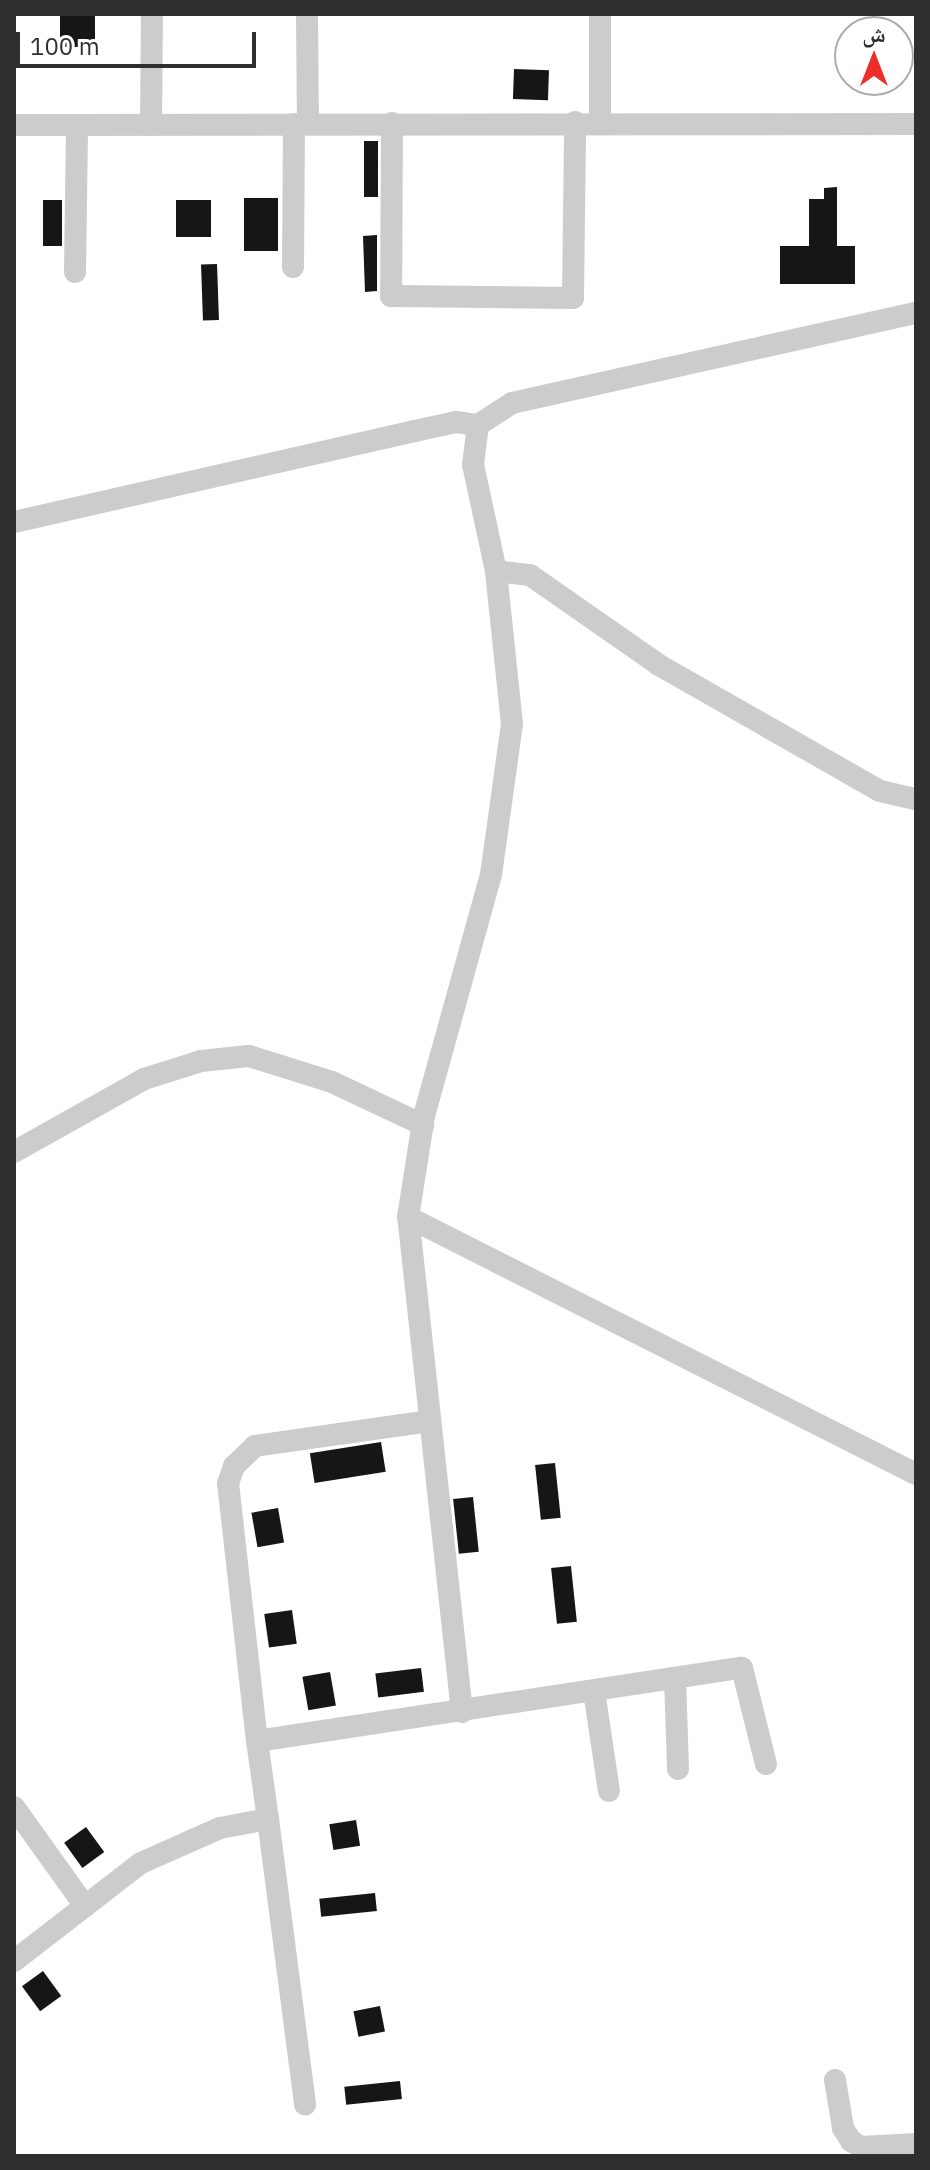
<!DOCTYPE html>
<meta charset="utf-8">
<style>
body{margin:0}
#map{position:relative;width:930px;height:2170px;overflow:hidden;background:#fff;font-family:"IBM Plex Sans","Noto Naskh Arabic",sans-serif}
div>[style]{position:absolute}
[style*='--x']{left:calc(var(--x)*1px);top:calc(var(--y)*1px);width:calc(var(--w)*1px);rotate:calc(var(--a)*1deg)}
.building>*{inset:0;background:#161616;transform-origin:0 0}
.minor>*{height:22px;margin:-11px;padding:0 11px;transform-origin:11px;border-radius:11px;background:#ccc}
span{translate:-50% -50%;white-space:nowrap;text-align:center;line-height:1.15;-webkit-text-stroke:8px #fff;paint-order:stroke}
.frame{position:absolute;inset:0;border:16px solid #2f2f2f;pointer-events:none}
.north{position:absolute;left:834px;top:16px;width:80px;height:80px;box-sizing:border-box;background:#fff;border:2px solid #acacac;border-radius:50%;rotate:0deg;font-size:22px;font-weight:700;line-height:32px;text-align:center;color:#2f2f2f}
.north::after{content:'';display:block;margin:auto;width:28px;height:36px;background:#ed2d2a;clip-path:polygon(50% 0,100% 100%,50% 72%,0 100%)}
.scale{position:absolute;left:16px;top:32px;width:240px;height:36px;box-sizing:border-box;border:4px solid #2f2f2f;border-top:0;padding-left:10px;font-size:24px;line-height:28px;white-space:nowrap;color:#2f2f2f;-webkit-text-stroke:6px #fff;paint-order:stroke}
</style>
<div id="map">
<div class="building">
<div style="left:60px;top:14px;width:35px;height:33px"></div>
<div style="left:514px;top:69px;width:35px;height:30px;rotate:2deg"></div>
<div style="left:378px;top:141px;width:56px;height:14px;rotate:90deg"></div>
<div style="clip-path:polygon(837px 187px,837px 246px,855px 246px,855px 284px,780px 284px,780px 246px,809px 246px,809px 199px,824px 199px,824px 188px)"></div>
<div style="left:244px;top:198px;width:34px;height:53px"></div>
<div style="left:43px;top:200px;width:19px;height:46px"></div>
<div style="left:176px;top:200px;width:35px;height:37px"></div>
<div style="clip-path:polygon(377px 235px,377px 291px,365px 292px,363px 236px)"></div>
<div style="left:217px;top:264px;width:56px;height:16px;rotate:88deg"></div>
<div style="left:381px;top:1442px;width:30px;height:72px;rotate:81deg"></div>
<div style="left:555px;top:1463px;width:55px;height:20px;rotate:84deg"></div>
<div style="left:473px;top:1497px;width:55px;height:20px;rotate:84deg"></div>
<div style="left:278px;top:1508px;width:35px;height:27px;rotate:80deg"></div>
<div style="left:571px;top:1566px;width:56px;height:20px;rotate:84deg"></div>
<div style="left:292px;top:1610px;width:34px;height:28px;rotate:82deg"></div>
<div style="left:421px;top:1668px;width:24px;height:46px;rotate:83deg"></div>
<div style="left:330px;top:1672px;width:34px;height:28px;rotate:80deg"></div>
<div style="left:356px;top:1820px;width:26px;height:27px;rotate:81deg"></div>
<div style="left:86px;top:1827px;width:31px;height:27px;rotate:54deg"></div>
<div style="left:375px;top:1893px;width:18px;height:56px;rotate:84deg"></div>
<div style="left:43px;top:1971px;width:31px;height:26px;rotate:54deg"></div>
<div style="left:380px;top:2006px;width:26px;height:27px;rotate:79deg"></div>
<div style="left:400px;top:2081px;width:18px;height:56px;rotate:84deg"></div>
</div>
<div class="minor">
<div style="--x:307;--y:14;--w:110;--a:89.5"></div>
<div style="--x:600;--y:14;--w:108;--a:90"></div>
<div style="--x:392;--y:123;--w:173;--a:90.3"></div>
<div style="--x:391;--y:296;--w:182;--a:0.6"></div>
<div style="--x:573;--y:298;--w:176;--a:-89.3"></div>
<div style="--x:14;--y:125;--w:902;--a:-0.06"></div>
<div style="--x:151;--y:125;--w:111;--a:-89.5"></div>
<div style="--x:293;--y:267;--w:143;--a:-89.6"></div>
<div style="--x:75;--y:272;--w:147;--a:-89.2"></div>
<div style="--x:14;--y:522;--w:411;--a:-12.8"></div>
<div style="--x:415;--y:431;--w:42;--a:-12.4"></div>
<div style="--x:456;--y:422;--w:22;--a:8"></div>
<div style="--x:496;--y:571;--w:34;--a:7"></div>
<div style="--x:530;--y:575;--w:157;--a:34.9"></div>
<div style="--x:659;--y:665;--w:254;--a:29.7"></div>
<div style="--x:880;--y:791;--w:37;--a:13"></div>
<div style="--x:14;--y:1152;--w:149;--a:-29.3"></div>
<div style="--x:144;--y:1079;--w:60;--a:-17.5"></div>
<div style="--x:201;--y:1061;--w:48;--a:-5.9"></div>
<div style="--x:249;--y:1056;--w:87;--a:17.4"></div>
<div style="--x:332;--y:1082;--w:101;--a:25.3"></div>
<div style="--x:408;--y:1217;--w:569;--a:26.84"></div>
<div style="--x:430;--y:1421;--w:177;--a:171.9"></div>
<div style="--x:255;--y:1446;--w:29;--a:136"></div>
<div style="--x:234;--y:1466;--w:18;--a:109"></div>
<div style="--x:228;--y:1483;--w:260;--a:83.6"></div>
<div style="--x:257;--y:1741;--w:490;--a:-8.6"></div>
<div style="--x:742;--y:1668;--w:99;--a:76"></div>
<div style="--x:675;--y:1678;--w:91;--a:88.1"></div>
<div style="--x:594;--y:1691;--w:101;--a:81.5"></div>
<div style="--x:462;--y:1712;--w:498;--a:-96.2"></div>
<div style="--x:408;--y:1217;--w:102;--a:-81"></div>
<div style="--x:424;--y:1116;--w:250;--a:-74.5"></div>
<div style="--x:491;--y:875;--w:152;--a:-82.1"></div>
<div style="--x:512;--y:724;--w:154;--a:-96"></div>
<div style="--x:496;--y:571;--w:108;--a:-102.2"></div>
<div style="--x:473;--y:465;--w:40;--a:-82.9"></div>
<div style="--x:478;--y:425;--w:40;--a:-32.9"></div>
<div style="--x:512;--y:403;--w:414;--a:-12.6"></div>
<div style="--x:14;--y:1807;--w:122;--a:54.4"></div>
<div style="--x:268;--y:1819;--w:288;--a:82.6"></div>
<div style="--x:14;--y:1961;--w:160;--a:-37.7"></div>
<div style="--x:141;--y:1863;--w:86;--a:-23.9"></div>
<div style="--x:220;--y:1828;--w:49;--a:-10.6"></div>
<div style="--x:268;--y:1819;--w:79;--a:-98"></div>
<div style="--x:835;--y:2080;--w:49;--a:80.5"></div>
<div style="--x:843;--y:2128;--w:15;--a:58"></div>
<div style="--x:851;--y:2141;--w:12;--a:31"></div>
<div style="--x:861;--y:2147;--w:55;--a:-3.1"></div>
</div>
<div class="frame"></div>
<div class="north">ش</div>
<div class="scale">100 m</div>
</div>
